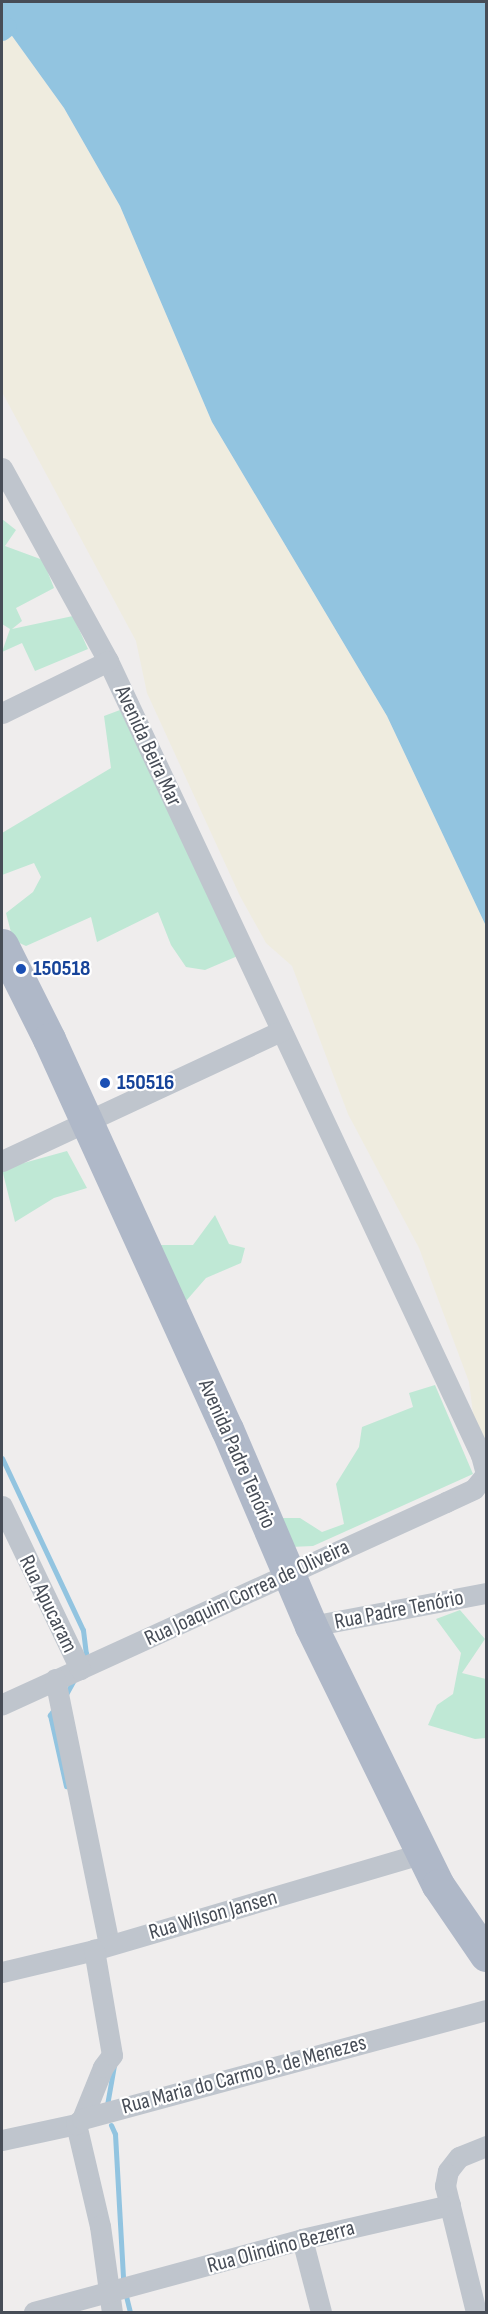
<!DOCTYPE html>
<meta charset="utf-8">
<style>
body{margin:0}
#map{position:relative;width:488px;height:2314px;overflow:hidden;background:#efeded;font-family:"Sofia Sans Condensed",sans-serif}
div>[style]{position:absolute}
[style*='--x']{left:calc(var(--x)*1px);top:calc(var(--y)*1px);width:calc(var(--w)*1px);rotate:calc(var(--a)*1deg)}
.green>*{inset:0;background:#bfe8d5}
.sand>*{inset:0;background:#efecdf}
.water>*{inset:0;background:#92c4e0}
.stream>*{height:5px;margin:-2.5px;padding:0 2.5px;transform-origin:2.5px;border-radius:2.5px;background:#92c4e0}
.canal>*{height:20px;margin:-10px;padding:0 10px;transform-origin:10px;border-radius:10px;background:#92c4e0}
.minor>*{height:21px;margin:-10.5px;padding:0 10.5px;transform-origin:10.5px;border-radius:10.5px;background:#bfc5cd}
.primary>*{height:33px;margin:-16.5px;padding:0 16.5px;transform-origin:16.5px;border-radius:16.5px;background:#afb8c8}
.dots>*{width:16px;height:16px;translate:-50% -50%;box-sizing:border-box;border:3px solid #fff;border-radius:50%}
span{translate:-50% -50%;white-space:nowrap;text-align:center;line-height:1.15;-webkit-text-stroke:4.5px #fff;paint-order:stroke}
.street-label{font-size:22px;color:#474d57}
.transit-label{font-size:22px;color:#164399;font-weight:700}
.left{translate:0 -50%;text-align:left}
.frame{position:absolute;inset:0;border:3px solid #474d57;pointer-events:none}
</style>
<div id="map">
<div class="green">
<div style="clip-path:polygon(2px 519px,16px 530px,5px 546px,43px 560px,54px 588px,16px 608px,22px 621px,12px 629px,73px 616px,88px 649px,35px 671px,22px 643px,2px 652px,10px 629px,2px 624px)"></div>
<div style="clip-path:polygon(120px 710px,240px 955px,205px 970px,186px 967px,171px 945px,158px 912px,97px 942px,91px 917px,26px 946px,13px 940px,6px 913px,33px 892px,41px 877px,34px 863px,2px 875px,2px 833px,111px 768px,104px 716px)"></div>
<div style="clip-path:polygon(67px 1151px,87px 1188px,54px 1198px,15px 1222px,2px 1169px)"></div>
<div style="clip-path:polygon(215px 1215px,229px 1244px,245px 1248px,241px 1263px,206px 1278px,186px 1301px,155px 1245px,193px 1245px)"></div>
<div style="clip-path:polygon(435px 1385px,473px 1474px,313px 1546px,290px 1547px,273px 1518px,300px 1518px,322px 1532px,344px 1524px,336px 1484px,359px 1447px,362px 1427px,413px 1407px,409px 1393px)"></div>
<div style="clip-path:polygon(460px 1610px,485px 1639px,462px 1673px,486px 1679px,486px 1738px,475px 1739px,428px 1725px,437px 1705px,453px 1694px,461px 1653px,436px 1619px)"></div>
</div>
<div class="sand">
<div style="clip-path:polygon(2px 22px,64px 108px,120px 206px,212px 422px,387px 716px,486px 926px,486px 1456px,474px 1421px,469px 1382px,419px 1248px,348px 1114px,292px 966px,266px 943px,240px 896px,147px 693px,136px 641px,2px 392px)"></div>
</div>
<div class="water">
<div style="clip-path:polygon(2px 2px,486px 2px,486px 926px,387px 716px,212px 422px,120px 206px,64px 108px,2px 22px)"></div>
</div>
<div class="stream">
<div style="--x:2;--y:1458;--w:190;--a:64.8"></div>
<div style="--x:83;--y:1630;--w:23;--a:83"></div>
<div style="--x:86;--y:1653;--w:9;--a:117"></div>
<div style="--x:65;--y:1696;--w:21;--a:-61"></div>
<div style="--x:55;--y:1708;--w:9;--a:126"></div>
<div style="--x:50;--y:1715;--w:73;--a:77.3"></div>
<div style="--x:107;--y:2105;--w:40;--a:-80"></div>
<div style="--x:111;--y:2125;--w:10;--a:66"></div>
<div style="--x:115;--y:2134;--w:145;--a:86.8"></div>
<div style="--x:126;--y:2296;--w:16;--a:76"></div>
</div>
<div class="canal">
<div style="--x:2;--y:31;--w:6;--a:-39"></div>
</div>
<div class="minor">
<div style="--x:2;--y:468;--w:220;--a:61.2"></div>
<div style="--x:108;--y:661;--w:877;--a:64.84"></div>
<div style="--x:481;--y:1455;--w:20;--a:75"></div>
<div style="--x:486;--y:1474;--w:19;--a:129"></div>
<div style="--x:474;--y:1489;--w:31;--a:155"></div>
<div style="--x:446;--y:1502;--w:488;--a:155.5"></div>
<div style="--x:2;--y:713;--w:118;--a:-26.1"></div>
<div style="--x:2;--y:1161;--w:308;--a:-25"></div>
<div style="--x:2;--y:1506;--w:181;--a:64.4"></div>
<div style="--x:311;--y:1626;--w:178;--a:-10.7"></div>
<div style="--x:55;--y:1679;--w:271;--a:78.5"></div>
<div style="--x:2;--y:1972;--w:95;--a:-13.4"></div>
<div style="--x:94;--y:1950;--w:343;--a:-16.4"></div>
<div style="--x:82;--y:2119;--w:56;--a:-68"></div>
<div style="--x:103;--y:2067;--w:15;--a:-53"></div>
<div style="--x:112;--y:2055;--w:107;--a:-99.7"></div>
<div style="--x:76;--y:2124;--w:105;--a:76.8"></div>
<div style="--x:100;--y:2226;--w:87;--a:82.1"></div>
<div style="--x:2;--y:2140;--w:76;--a:-12.2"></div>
<div style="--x:76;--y:2124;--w:8;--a:-40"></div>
<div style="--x:82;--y:2119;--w:418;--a:-15.1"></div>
<div style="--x:302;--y:2239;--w:75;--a:75.4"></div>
<div style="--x:34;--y:2312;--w:278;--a:-15.2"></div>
<div style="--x:302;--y:2239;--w:152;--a:-12.9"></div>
<div style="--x:476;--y:2312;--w:130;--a:-103.8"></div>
<div style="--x:445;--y:2186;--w:15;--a:-79"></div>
<div style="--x:448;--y:2171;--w:18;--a:-52"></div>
<div style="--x:459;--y:2157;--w:29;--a:-22"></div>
</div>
<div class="primary">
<div style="--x:2;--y:945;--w:105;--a:63.4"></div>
<div style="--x:49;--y:1039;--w:429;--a:65.5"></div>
<div style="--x:227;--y:1429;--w:214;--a:66.9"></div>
<div style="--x:311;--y:1626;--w:288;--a:63.9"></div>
<div style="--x:438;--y:1885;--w:85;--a:55.6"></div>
</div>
<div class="dots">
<div style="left:21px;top:969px;background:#1a4fb4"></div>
<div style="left:105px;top:1083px;background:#1a4fb4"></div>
</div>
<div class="street-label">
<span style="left:148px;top:746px;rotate:65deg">Avenida Beira Mar</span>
<span style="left:237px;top:1454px;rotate:66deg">Avenida Padre Tenório</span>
<span style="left:247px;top:1593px;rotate:-25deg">Rua Joaquim Correa de Oliveira</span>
<span style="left:48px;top:1604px;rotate:64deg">Rua Apucaram</span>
<span style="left:399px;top:1610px;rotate:-11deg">Rua Padre Tenório</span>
<span style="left:213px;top:1915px;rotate:-16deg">Rua Wilson Jansen</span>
<span style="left:244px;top:2075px;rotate:-15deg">Rua Maria do Carmo B. de Menezes</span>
<span style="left:281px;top:2247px;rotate:-15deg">Rua Olindino Bezerra</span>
</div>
<div class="transit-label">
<span class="left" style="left:33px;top:969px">150518</span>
<span class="left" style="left:117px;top:1083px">150516</span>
</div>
<div class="frame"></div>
</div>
